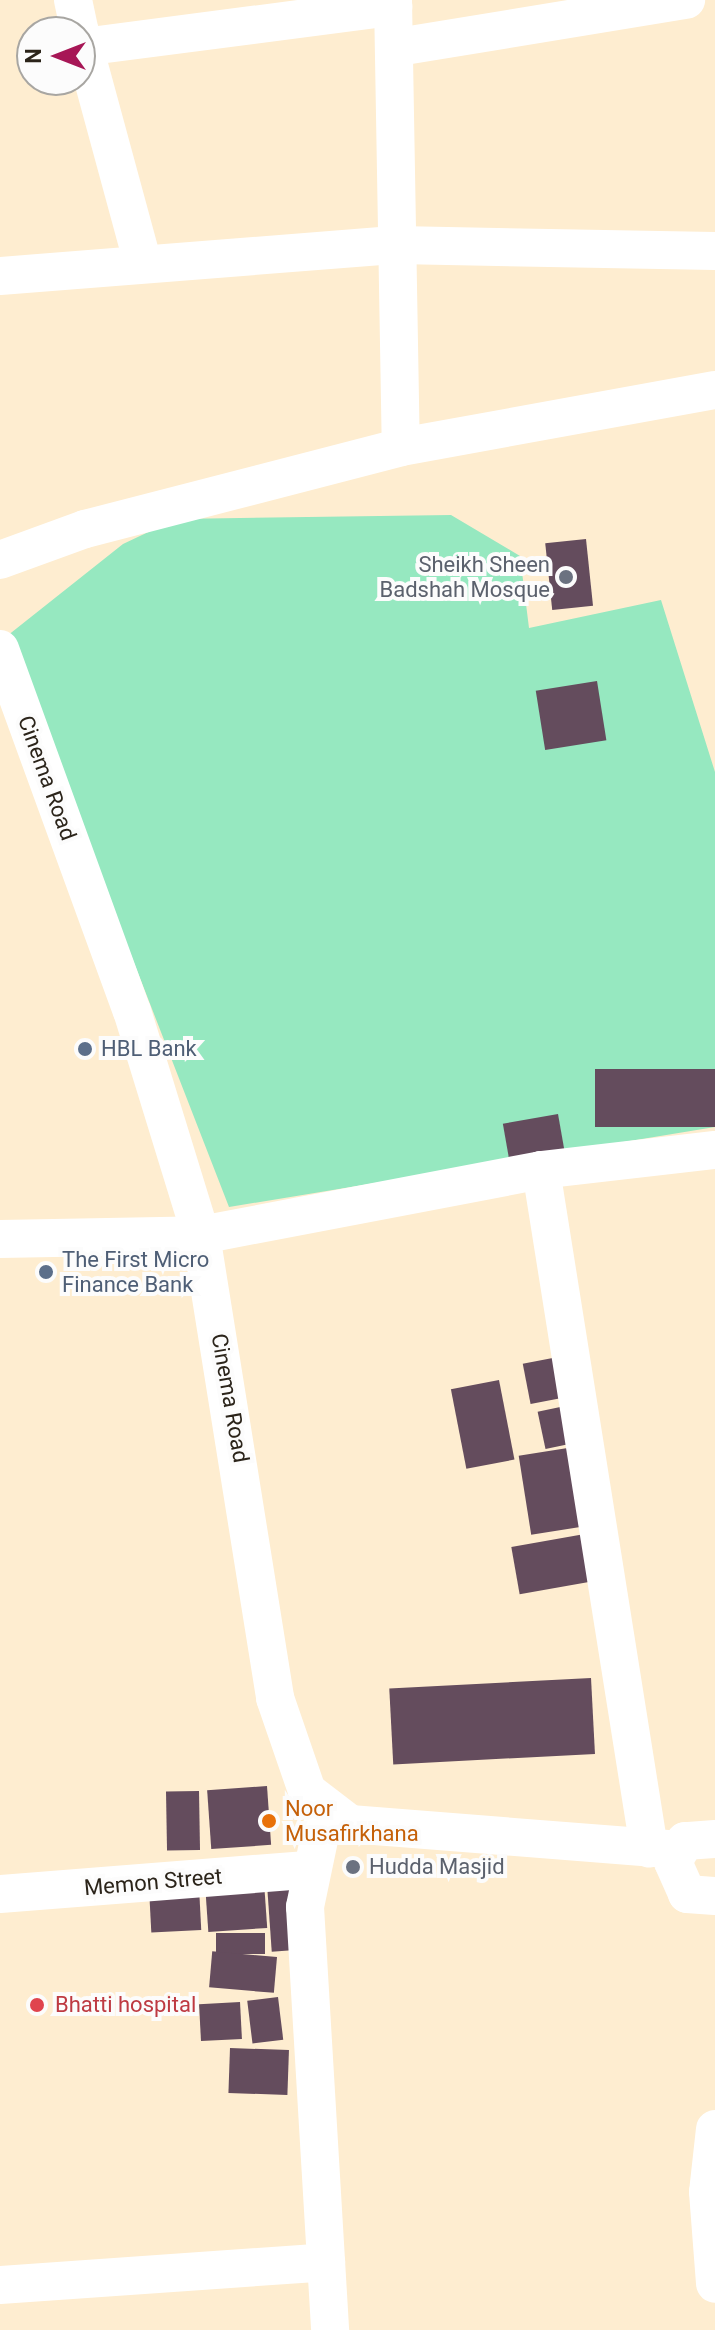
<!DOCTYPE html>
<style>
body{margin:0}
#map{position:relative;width:715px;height:2330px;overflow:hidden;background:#feedd0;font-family:Roboto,sans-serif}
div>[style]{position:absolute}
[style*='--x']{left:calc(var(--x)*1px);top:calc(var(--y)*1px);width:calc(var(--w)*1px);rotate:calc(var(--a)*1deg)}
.green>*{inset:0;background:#96e8c0}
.building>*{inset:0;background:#644c5d;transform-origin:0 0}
.minor>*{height:38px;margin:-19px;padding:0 19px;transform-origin:19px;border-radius:19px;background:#fff}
.dots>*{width:22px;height:22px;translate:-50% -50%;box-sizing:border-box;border:4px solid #fcfcfc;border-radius:50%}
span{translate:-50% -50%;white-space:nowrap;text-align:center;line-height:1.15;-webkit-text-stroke:8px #fcfcfc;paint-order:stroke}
.worship-label{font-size:22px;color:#5b616d}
.right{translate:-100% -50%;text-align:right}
.left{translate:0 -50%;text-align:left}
.street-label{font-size:22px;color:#2b241a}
.service-label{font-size:22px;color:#4e5e75}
.food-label{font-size:22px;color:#c56008}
.health-label{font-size:22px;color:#be3a42}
.north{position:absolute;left:16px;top:16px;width:80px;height:80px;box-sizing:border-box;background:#fcfcfc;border:2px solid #a8a6a2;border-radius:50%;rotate:270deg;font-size:22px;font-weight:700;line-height:32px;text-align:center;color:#2b241a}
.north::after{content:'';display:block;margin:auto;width:28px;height:36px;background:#a71756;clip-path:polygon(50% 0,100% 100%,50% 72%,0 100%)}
</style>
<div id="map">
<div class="green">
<div style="clip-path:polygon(451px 515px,520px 556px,529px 628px,661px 600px,715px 772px,715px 1127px,229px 1207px,7px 636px,123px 544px,176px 519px)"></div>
</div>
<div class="building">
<div style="left:586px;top:539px;width:67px;height:41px;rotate:84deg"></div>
<div style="left:597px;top:681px;width:60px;height:62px;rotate:81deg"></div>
<div style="left:715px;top:1069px;width:58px;height:120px;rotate:90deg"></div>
<div style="left:558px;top:1114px;width:36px;height:56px;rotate:80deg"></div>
<div style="left:563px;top:1356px;width:41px;height:41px;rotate:79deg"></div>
<div style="left:499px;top:1380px;width:81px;height:49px;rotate:79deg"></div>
<div style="left:565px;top:1406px;width:38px;height:28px;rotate:78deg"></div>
<div style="left:574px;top:1447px;width:80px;height:56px;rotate:81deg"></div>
<div style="left:596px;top:1532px;width:48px;height:86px;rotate:80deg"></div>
<div style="left:591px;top:1678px;width:76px;height:202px;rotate:87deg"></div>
<div style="left:267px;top:1786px;width:59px;height:60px;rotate:86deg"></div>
<div style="left:199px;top:1791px;width:59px;height:33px;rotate:89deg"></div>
<div style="left:264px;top:1882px;width:46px;height:59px;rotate:86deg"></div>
<div style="left:294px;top:1883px;width:67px;height:27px;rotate:86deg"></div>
<div style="left:199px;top:1887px;width:43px;height:50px;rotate:87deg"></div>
<div style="left:265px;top:1933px;width:21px;height:49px;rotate:90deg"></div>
<div style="left:277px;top:1957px;width:36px;height:65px;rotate:95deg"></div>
<div style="left:278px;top:1997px;width:43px;height:31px;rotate:83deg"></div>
<div style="left:240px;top:2002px;width:37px;height:41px;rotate:87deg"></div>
<div style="left:230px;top:2048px;width:59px;height:45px;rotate:2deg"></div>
</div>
<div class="minor">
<div style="--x:73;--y:0;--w:33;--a:78"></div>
<div style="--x:393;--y:0;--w:447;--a:89"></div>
<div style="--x:80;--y:32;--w:240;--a:74.8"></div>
<div style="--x:83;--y:47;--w:313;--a:-7.4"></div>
<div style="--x:398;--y:47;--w:292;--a:-9.3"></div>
<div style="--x:0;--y:276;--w:398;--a:-4.5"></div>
<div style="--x:397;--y:245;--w:318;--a:1.1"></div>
<div style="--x:0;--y:560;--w:90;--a:-20"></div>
<div style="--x:85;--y:529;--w:326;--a:-14.5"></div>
<div style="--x:401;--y:447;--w:319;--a:-10.3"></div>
<div style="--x:0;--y:649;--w:385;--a:70"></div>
<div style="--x:132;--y:1011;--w:234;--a:72.9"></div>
<div style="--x:201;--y:1235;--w:469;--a:80.9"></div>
<div style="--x:275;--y:1698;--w:98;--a:71"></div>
<div style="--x:307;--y:1791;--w:54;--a:37.5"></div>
<div style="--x:350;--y:1824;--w:328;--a:4.5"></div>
<div style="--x:541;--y:1170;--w:687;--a:80.95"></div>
<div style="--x:0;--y:1239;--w:201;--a:-1.1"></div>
<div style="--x:201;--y:1235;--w:346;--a:-10.8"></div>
<div style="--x:541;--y:1170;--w:175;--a:-6.6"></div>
<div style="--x:325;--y:1811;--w:98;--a:101.8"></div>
<div style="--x:305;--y:1907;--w:424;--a:86.6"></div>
<div style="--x:715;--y:1839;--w:30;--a:176"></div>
<div style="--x:685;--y:1841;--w:24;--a:120"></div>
<div style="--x:673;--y:1862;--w:35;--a:66"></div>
<div style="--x:687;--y:1894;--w:28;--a:4"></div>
<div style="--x:0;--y:1894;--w:308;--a:-4.5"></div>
<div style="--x:715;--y:2129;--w:63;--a:96.3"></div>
<div style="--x:708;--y:2192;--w:92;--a:85.6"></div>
<div style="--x:0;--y:2285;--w:327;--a:-4"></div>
</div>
<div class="dots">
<div style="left:566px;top:577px;background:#6b7280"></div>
<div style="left:85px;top:1049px;background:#5c6f8a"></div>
<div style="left:46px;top:1272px;background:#5c6f8a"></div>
<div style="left:269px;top:1821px;background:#e8710a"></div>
<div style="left:353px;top:1867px;background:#6b7280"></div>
<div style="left:37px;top:2005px;background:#e0444e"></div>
</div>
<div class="worship-label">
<span class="right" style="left:550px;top:577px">Sheikh Sheen<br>Badshah Mosque</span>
<span class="left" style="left:369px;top:1867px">Hudda Masjid</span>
</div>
<div class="street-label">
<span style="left:47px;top:778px;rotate:70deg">Cinema Road</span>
<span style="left:230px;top:1398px;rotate:80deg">Cinema Road</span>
<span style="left:153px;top:1882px;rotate:-5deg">Memon Street</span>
</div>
<div class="service-label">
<span class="left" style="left:101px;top:1049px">HBL Bank</span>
<span class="left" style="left:62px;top:1272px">The First Micro<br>Finance Bank</span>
</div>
<div class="food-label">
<span class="left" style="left:285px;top:1821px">Noor<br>Musafirkhana</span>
</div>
<div class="health-label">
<span class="left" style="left:55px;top:2005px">Bhatti hospital</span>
</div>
<div class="north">N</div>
</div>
